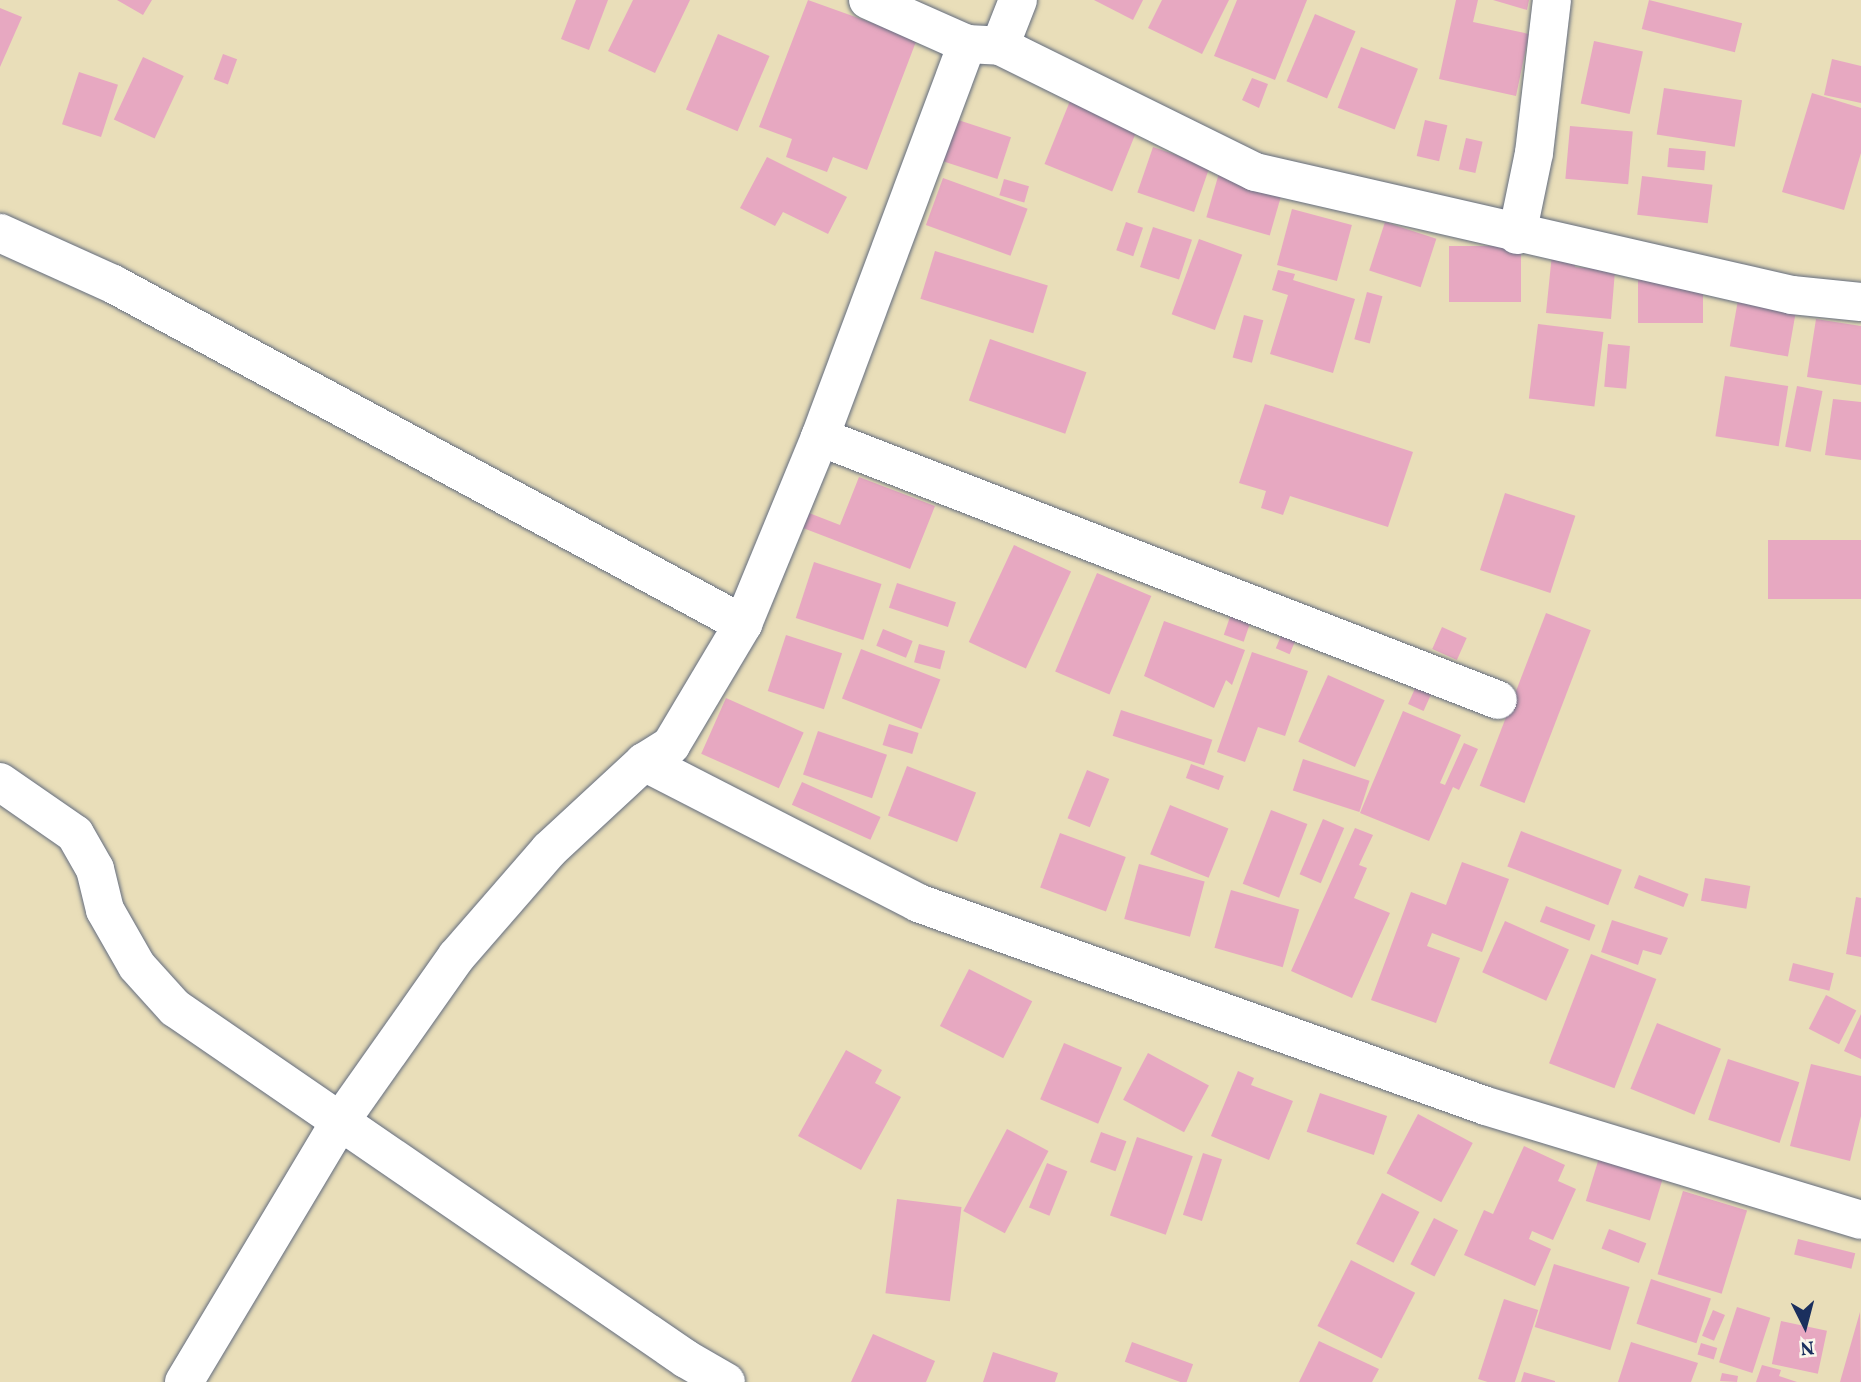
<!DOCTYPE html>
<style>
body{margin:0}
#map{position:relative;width:1861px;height:1382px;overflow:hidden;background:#e9deb9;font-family:Vollkorn,serif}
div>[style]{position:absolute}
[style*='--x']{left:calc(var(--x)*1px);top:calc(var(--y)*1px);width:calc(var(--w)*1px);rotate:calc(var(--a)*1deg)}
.building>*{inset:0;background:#e7a8c1;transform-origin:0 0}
.roads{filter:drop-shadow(0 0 2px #636c7e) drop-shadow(0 0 2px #636c7e)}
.minor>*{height:38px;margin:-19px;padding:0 19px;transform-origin:19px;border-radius:19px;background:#fff}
span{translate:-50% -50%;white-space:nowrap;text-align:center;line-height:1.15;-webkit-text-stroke:5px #fbf7ec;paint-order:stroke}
.north{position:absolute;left:1770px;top:1291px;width:70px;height:70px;-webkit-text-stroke:5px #fbf7ec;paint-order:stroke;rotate:174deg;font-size:19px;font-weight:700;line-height:28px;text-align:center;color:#1b2f5e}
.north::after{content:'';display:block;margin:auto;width:24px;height:32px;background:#1b2f5e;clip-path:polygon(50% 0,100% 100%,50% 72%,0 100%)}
</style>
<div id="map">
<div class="building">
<div style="clip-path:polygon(117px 0,152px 0,143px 15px)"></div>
<div style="clip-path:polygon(576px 0,608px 0,589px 50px,561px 39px)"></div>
<div style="clip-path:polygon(633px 0,690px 0,655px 73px,608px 51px)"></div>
<div style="clip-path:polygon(808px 0,917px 39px,867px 170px,833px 157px,827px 172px,786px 157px,792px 139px,759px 127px)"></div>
<div style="clip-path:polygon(1094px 0,1143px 0,1133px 20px)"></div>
<div style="clip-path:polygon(1162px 0,1229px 0,1202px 54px,1148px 28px)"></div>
<div style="clip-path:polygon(1237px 0,1307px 0,1275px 80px,1214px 56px)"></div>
<div style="clip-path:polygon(1456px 0,1478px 0,1473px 22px,1529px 34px,1516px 96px,1439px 79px)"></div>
<div style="clip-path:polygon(1493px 0,1529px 0,1527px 10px)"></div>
<div style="left:1649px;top:0;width:96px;height:30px;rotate:14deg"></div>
<div style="clip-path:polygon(0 8px,22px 17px,0 67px)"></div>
<div style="left:1315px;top:14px;width:44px;height:73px;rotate:23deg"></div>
<div style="left:718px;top:34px;width:56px;height:82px;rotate:23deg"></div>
<div style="left:1594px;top:41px;width:50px;height:64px;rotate:12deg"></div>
<div style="left:1361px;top:47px;width:61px;height:65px;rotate:21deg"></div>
<div style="left:223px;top:54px;width:15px;height:27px;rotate:20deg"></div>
<div style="left:143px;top:57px;width:45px;height:69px;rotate:25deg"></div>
<div style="clip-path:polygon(1832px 59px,1861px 66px,1861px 103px,1824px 95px)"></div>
<div style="left:79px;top:72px;width:41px;height:55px;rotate:18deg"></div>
<div style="clip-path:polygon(1252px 78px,1268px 84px,1259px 108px,1242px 100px)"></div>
<div style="left:1664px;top:88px;width:79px;height:47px;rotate:9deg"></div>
<div style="clip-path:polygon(1812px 93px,1861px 108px,1861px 153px,1844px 210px,1782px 192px)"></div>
<div style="left:1070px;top:101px;width:73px;height:68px;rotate:22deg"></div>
<div style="left:952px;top:118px;width:62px;height:44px;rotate:18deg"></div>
<div style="left:1425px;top:120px;width:23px;height:37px;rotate:13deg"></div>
<div style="left:1570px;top:126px;width:63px;height:53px;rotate:5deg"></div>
<div style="left:1466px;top:138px;width:17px;height:32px;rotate:13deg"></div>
<div style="left:1153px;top:147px;width:60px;height:48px;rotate:19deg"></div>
<div style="left:1669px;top:148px;width:37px;height:19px;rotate:5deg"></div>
<div style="clip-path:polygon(767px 157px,847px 197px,828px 234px,783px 212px,775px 226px,740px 208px)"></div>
<div style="left:1219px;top:173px;width:66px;height:46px;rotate:16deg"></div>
<div style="left:1642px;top:176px;width:71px;height:39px;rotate:7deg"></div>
<div style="left:943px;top:178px;width:90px;height:50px;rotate:20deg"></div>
<div style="left:1004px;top:179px;width:26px;height:17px;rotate:16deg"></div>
<div style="left:1292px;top:209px;width:62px;height:58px;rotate:15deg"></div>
<div style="left:1126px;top:222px;width:18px;height:30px;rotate:19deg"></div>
<div style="left:1385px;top:222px;width:54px;height:51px;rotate:18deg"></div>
<div style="left:1153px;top:227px;width:41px;height:42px;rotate:18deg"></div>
<div style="left:1199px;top:239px;width:46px;height:80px;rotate:20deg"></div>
<div style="left:1449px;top:246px;width:72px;height:56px"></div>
<div style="left:935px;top:251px;width:118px;height:50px;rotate:17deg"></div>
<div style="clip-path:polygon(1552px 254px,1576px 256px,1575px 267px,1615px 271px,1611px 319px,1546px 313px)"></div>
<div style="clip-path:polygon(1278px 270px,1295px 274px,1293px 280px,1355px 299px,1333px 373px,1270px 354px,1288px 295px,1272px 290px)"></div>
<div style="left:1638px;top:280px;width:65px;height:43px"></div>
<div style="left:1367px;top:292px;width:16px;height:49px;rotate:15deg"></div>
<div style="left:1738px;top:300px;width:59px;height:47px;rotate:10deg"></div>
<div style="left:1244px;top:315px;width:20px;height:44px;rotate:15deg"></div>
<div style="clip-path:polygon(1816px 319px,1861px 326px,1861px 385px,1807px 377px)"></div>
<div style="left:1538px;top:324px;width:66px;height:75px;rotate:7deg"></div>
<div style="left:990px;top:339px;width:102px;height:65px;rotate:19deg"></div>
<div style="left:1608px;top:344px;width:22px;height:43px;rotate:5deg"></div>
<div style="left:1725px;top:376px;width:64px;height:61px;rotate:9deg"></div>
<div style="left:1797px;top:386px;width:26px;height:62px;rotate:11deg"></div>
<div style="clip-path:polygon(1833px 399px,1861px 402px,1861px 460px,1825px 455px)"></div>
<div style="clip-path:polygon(1265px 404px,1413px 452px,1388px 527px,1290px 496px,1283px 515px,1261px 508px,1266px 491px,1239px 483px)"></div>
<div style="clip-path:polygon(859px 477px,935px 506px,910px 569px,803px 528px,809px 513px,840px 525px)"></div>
<div style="left:1505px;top:493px;width:74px;height:81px;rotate:18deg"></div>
<div style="left:1861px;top:540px;width:59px;height:93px;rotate:90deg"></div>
<div style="left:1014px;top:545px;width:63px;height:107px;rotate:25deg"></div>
<div style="left:814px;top:562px;width:71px;height:59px;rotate:18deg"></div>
<div style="left:1097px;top:573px;width:59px;height:107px;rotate:23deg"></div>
<div style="left:897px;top:583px;width:62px;height:26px;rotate:18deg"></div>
<div style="left:1546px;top:613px;width:48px;height:185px;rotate:21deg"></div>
<div style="left:1231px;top:614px;width:21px;height:22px;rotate:19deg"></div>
<div style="clip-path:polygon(1164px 621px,1245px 650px,1232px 685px,1226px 680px,1214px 708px,1144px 676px)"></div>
<div style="left:1442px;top:627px;width:27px;height:24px;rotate:24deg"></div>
<div style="left:883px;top:629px;width:32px;height:18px;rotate:22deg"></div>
<div style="left:1284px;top:629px;width:15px;height:21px;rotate:23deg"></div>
<div style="left:786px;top:635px;width:59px;height:59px;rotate:18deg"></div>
<div style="left:919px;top:644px;width:27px;height:19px;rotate:15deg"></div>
<div style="left:861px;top:649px;width:85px;height:53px;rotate:21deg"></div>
<div style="clip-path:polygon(1252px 652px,1308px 671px,1285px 736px,1258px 727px,1245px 762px,1217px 752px)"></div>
<div style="left:1328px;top:675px;width:62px;height:73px;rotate:24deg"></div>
<div style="left:1417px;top:684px;width:17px;height:22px;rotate:24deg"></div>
<div style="left:726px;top:698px;width:85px;height:61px;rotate:24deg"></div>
<div style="left:1121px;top:710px;width:96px;height:27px;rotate:18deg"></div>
<div style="clip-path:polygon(1403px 711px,1461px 735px,1440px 783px,1445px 785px,1464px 743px,1478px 749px,1459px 790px,1453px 787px,1429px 841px,1360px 813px)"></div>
<div style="left:889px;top:724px;width:31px;height:22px;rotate:17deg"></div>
<div style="left:818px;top:731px;width:73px;height:46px;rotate:19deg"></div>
<div style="left:1303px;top:759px;width:70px;height:33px;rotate:18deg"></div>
<div style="left:1191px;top:764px;width:35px;height:15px;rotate:20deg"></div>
<div style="left:907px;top:766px;width:74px;height:53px;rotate:21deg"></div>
<div style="left:1087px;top:770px;width:24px;height:52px;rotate:22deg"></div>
<div style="left:802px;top:782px;width:86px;height:25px;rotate:24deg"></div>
<div style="left:1170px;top:805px;width:63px;height:53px;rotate:22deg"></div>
<div style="left:1271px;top:810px;width:39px;height:79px;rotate:21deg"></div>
<div style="left:1323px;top:819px;width:23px;height:60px;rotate:23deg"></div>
<div style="clip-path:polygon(1355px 828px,1373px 835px,1359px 865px,1367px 868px,1354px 898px,1390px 913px,1352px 998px,1291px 971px)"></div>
<div style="left:1521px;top:831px;width:108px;height:38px;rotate:21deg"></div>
<div style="left:1060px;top:833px;width:70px;height:58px;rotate:20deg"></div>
<div style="clip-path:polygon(1462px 862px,1509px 879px,1482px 952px,1432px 933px,1427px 946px,1460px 958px,1436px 1023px,1371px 1000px,1411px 892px,1446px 905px)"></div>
<div style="left:1139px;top:864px;width:68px;height:57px;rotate:15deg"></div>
<div style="left:1639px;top:875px;width:53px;height:14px;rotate:21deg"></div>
<div style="left:1705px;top:878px;width:46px;height:23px;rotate:10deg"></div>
<div style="left:1231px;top:890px;width:71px;height:60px;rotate:16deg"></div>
<div style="clip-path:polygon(1856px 897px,1861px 898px,1861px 957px,1846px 954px)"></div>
<div style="left:1546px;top:906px;width:53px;height:17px;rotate:21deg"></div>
<div style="clip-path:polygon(1612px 920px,1668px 938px,1661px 955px,1643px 950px,1638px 965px,1601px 952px)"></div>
<div style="left:1505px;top:921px;width:70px;height:56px;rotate:24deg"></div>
<div style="left:1591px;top:954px;width:70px;height:117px;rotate:21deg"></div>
<div style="left:1793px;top:963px;width:42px;height:18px;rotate:14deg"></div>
<div style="left:969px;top:969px;width:71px;height:64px;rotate:27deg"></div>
<div style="left:1826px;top:995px;width:34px;height:38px;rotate:27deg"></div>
<div style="clip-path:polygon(1861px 1014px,1861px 1059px,1844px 1051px)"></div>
<div style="left:1657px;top:1023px;width:69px;height:71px;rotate:22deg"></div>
<div style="left:1064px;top:1043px;width:63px;height:61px;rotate:23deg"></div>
<div style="clip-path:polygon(846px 1050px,882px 1070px,875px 1083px,901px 1097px,861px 1170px,798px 1136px)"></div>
<div style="left:1148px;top:1053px;width:69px;height:53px;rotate:28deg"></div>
<div style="left:1728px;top:1059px;width:75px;height:64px;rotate:18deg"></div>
<div style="clip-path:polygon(1811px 1064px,1861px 1076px,1861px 1116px,1850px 1161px,1790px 1146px)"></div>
<div style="clip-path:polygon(1238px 1071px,1254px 1078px,1251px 1085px,1293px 1101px,1269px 1160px,1211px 1136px)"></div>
<div style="left:1320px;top:1093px;width:71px;height:41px;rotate:19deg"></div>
<div style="left:1418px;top:1114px;width:62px;height:67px;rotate:28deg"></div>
<div style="left:1007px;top:1129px;width:47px;height:93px;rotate:28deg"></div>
<div style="left:1101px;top:1132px;width:27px;height:32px;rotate:20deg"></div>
<div style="left:1137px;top:1137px;width:59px;height:83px;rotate:19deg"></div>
<div style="clip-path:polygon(1524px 1146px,1565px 1165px,1558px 1181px,1576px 1189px,1553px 1240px,1532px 1231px,1529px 1239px,1551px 1249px,1535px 1286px,1464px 1255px,1484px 1210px,1493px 1214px)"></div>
<div style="left:1203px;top:1153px;width:20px;height:65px;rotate:18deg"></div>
<div style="left:1599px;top:1158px;width:67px;height:45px;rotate:17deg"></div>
<div style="left:1047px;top:1163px;width:22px;height:48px;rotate:22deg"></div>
<div style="left:1683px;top:1191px;width:67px;height:87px;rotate:17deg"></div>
<div style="left:1382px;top:1193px;width:42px;height:57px;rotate:27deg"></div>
<div style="left:897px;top:1199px;width:65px;height:95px;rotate:7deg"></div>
<div style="left:1434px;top:1218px;width:27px;height:52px;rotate:27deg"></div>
<div style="left:1609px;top:1229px;width:40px;height:21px;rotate:21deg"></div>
<div style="left:1798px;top:1239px;width:59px;height:16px;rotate:14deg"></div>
<div style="left:1351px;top:1260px;width:72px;height:74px;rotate:27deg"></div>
<div style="left:1554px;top:1264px;width:79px;height:66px;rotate:17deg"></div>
<div style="left:1651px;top:1279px;width:63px;height:47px;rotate:18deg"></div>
<div style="left:1504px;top:1299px;width:36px;height:84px;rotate:18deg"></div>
<div style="left:1737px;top:1307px;width:35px;height:58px;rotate:18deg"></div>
<div style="left:1713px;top:1310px;width:13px;height:28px;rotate:23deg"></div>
<div style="clip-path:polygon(1860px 1312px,1861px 1382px,1840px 1382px)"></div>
<div style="left:1781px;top:1321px;width:47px;height:44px;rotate:12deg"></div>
<div style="clip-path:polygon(873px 1334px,935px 1361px,926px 1382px,851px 1382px)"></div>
<div style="clip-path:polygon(1319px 1341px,1379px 1369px,1372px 1382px,1299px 1382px)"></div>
<div style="left:1132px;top:1342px;width:65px;height:21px;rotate:20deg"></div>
<div style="clip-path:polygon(1631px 1342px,1698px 1363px,1691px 1382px,1618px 1382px)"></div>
<div style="left:1701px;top:1343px;width:17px;height:12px;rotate:17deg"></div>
<div style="clip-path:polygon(993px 1352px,1058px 1373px,1055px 1382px,983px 1382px)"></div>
<div style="clip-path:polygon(1762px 1365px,1781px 1370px,1779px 1376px,1797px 1382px,1756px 1382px)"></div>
<div style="clip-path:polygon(1524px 1372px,1555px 1381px,1555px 1382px,1521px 1382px)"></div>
<div style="clip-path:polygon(1722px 1373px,1738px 1376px,1737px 1382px,1720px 1381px)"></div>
</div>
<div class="roads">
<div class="minor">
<div style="--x:868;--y:0;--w:108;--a:24"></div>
<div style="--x:967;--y:44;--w:33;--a:3"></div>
<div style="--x:1000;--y:46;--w:284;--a:26.3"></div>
<div style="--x:1255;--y:172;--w:551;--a:12.9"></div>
<div style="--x:1792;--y:295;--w:69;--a:5.8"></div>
<div style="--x:1000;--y:46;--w:49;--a:-68.6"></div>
<div style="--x:0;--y:233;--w:124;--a:24.3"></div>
<div style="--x:113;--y:284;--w:716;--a:28.35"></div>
<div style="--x:1517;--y:235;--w:84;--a:-78.3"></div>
<div style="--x:1534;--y:153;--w:154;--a:-83.3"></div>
<div style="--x:820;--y:437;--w:727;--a:21.2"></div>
<div style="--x:644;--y:762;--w:308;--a:27.2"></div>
<div style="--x:918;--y:903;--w:603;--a:19.67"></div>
<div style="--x:1486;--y:1106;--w:392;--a:16.9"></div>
<div style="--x:0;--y:782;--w:91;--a:34.7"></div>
<div style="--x:75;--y:834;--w:40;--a:60.3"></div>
<div style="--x:95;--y:869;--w:42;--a:76.3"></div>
<div style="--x:105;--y:910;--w:64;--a:60.3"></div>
<div style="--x:137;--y:966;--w:57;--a:47.9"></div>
<div style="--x:175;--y:1008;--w:620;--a:34.48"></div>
<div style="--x:686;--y:1359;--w:46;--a:29.9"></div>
<div style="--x:184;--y:1382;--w:302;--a:-59.1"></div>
<div style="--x:339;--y:1123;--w:204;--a:-54.8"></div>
<div style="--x:457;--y:956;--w:140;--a:-49"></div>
<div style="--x:549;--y:850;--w:129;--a:-42.8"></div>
<div style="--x:644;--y:762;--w:32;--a:-32"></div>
<div style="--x:671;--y:745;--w:141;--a:-59.2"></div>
<div style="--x:743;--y:624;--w:202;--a:-67.6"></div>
<div style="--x:820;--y:437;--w:420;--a:-69.5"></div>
</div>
</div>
<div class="north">N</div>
</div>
